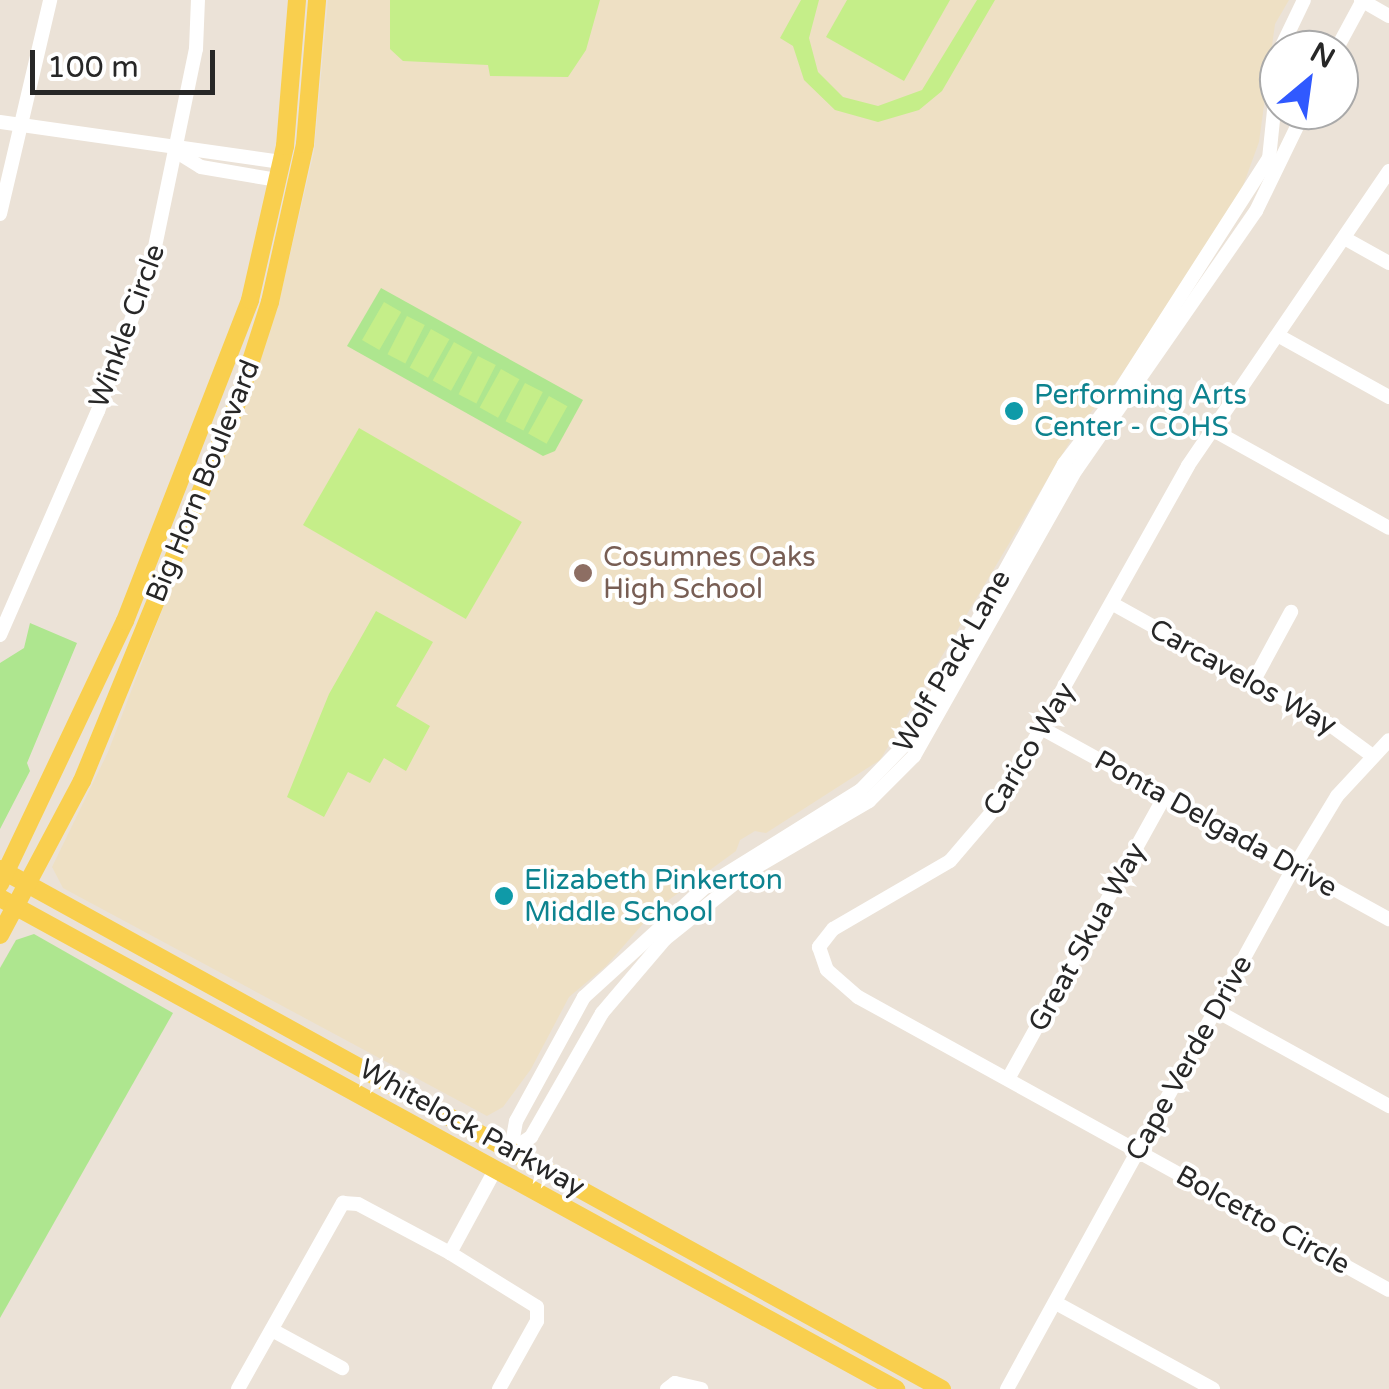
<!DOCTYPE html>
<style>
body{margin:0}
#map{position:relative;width:1389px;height:1389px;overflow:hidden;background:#ebe2d7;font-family:"Varela Round",sans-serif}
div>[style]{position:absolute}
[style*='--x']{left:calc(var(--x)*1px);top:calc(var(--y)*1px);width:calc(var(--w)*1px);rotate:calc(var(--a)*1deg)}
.education>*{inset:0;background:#eee0c4}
.green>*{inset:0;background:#aee68f}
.pitch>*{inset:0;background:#c5ee89;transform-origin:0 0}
.minor>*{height:14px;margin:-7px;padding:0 7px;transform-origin:7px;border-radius:7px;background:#fff}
.major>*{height:18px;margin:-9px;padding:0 9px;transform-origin:9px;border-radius:9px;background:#f9cf4e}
.dots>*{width:28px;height:28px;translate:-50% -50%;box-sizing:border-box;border:5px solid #fff;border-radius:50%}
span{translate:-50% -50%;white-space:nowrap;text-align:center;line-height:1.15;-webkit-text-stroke:8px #fff;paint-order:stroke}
.street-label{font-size:28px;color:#272727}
.culture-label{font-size:28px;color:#0d838f}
.left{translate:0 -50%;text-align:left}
.education-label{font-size:28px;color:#785e54}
.north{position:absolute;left:1259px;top:30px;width:100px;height:100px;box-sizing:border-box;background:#fff;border:2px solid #a9a9a9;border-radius:50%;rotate:29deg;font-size:28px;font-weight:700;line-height:40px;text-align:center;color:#272727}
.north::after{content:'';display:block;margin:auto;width:35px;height:45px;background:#3059ff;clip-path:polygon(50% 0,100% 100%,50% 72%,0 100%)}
.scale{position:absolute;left:30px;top:50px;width:185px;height:45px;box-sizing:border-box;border:5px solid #272727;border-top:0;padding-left:12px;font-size:30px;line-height:35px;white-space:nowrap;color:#272727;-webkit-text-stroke:8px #fff;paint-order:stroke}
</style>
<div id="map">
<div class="education">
<div style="clip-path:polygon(328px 0,1289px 0,1275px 24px,1259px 142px,1240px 194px,1120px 377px,1078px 428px,880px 760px,766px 833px,755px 831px,740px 840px,736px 851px,655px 910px,606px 966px,569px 997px,531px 1069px,503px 1107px,487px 1116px,63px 888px,52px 867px,108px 752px,278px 306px,314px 152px)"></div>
</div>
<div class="green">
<div style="clip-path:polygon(381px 288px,583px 400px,555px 451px,543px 456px,347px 346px)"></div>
<div style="clip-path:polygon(30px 623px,77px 643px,27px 763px,30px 771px,0 829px,0 663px,24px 648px)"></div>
<div style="clip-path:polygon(34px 934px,173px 1013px,0 1318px,0 968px,16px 940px)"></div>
</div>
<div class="pitch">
<div style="clip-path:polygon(390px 0,600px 0,586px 50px,568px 77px,490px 76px,488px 65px,403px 61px,390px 49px)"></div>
<div style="clip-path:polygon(801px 0,819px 0,809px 38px,818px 72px,843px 97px,878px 106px,922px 90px,977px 0,995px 0,942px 91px,919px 110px,878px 122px,835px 110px,804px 80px,793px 46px,780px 38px)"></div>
<div style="clip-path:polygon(847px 0,950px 0,904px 81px,826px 37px)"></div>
<div style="left:384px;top:302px;width:20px;height:44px;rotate:30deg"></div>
<div style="left:407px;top:316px;width:20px;height:43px;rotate:27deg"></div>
<div style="left:431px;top:329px;width:21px;height:44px;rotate:29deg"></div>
<div style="left:454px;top:342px;width:21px;height:44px;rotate:29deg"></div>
<div style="left:478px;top:356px;width:20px;height:43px;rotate:27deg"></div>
<div style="left:501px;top:369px;width:21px;height:44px;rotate:29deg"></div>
<div style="left:525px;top:383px;width:20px;height:43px;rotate:27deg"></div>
<div style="left:549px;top:396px;width:21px;height:43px;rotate:29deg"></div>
<div style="left:359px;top:428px;width:188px;height:112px;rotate:30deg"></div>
<div style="clip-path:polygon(376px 611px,433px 642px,396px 706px,430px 726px,406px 771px,384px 758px,370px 783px,348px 772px,324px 817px,287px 797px,329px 694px)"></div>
</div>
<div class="minor">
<div style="--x:1361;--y:0;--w:32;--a:30"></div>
<div style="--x:1280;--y:50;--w:55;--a:-64.4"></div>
<div style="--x:1336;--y:50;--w:57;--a:-61.6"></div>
<div style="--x:1279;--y:62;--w:97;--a:95.9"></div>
<div style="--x:1269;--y:158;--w:278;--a:122.7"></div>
<div style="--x:1119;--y:392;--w:91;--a:127.4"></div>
<div style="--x:1064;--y:464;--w:308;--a:118.9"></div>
<div style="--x:915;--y:734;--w:78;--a:134"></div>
<div style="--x:861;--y:790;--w:184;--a:148.1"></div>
<div style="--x:705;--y:887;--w:164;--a:137.7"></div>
<div style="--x:584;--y:997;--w:141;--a:118.7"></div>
<div style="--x:516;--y:1121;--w:29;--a:100"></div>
<div style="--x:511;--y:1150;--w:24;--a:-33"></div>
<div style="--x:531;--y:1137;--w:143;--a:-60.2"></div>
<div style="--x:602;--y:1013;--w:97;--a:-49.6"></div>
<div style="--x:665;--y:939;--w:110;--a:-38.7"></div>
<div style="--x:751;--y:870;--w:137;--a:-30.3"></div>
<div style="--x:869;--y:801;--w:64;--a:-45"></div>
<div style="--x:914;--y:756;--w:329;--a:-60.5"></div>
<div style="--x:1076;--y:470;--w:315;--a:-55.2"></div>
<div style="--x:1256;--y:211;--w:112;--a:-64.1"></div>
<div style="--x:0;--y:122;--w:284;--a:8.1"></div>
<div style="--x:177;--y:152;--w:28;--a:32"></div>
<div style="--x:201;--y:167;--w:77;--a:9.7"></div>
<div style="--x:1389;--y:171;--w:357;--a:124.3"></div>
<div style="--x:1188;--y:466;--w:390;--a:119.3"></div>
<div style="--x:997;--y:806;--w:72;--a:130.5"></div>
<div style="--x:950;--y:861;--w:135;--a:149.8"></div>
<div style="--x:833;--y:929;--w:23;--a:128"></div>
<div style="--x:819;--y:947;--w:24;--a:71"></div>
<div style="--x:827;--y:970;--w:41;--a:41.1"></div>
<div style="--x:858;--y:997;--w:606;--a:28.89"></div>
<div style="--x:0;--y:214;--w:220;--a:-76.8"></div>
<div style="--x:1346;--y:239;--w:49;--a:29.2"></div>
<div style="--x:1279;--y:336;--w:126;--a:29"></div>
<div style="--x:1213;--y:430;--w:201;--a:29.1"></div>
<div style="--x:1113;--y:604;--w:247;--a:29.1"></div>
<div style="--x:1329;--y:724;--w:51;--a:36.2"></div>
<div style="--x:0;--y:635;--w:244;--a:-66.4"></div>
<div style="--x:98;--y:411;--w:154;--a:-69.9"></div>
<div style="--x:151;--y:266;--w:222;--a:-78.3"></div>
<div style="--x:196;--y:49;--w:49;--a:-87.7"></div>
<div style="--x:1253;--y:682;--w:80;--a:-61.5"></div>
<div style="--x:1043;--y:729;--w:395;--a:28.8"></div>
<div style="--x:1215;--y:1010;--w:199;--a:28.9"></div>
<div style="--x:1008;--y:1079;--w:324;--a:-61"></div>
<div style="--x:450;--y:1253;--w:94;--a:-61.5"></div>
<div style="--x:1056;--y:1303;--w:179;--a:28.7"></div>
<div style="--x:272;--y:1330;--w:80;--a:28.5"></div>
<div style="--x:238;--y:1389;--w:214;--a:-60.6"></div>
<div style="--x:343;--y:1203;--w:15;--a:4"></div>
<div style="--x:358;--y:1204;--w:104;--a:28"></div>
<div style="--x:450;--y:1253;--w:102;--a:31.8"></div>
<div style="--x:537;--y:1307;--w:14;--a:90"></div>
<div style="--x:537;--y:1321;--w:78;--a:119.2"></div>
<div style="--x:667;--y:1389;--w:10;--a:-37"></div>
<div style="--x:675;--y:1383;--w:27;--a:13"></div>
<div style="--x:1007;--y:1389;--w:596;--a:-61.2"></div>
<div style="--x:1294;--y:867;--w:83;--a:-58.8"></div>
<div style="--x:1337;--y:796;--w:76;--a:-47.1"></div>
</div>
<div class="major">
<div style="--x:0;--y:869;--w:1076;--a:28.9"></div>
<div style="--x:0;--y:884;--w:291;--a:-64.6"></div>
<div style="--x:125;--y:621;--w:344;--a:-68.7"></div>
<div style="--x:250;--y:300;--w:158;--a:-77.2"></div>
<div style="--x:285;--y:146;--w:146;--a:-85.3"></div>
<div style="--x:0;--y:898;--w:1022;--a:28.72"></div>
<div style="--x:0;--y:935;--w:174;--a:-62"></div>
<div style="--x:82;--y:781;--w:414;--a:-67.7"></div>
<div style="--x:239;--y:398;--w:101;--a:-72.1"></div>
<div style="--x:270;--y:302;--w:162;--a:-77.5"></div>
<div style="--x:305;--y:144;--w:144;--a:-85.2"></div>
</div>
<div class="dots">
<div style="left:1014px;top:411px;background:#0f9aa8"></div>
<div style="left:583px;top:573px;background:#8d6e63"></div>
<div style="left:504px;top:896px;background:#0f9aa8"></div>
</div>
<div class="street-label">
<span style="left:127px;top:326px;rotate:-70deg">Winkle Circle</span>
<span style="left:203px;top:481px;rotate:-68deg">Big Horn Boulevard</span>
<span style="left:952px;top:661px;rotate:-60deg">Wolf Pack Lane</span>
<span style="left:1243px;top:677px;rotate:29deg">Carcavelos Way</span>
<span style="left:1029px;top:749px;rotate:-59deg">Carico Way</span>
<span style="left:1216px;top:824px;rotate:29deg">Ponta Delgada Drive</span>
<span style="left:1087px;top:937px;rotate:-61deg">Great Skua Way</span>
<span style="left:1189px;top:1058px;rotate:-61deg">Cape Verde Drive</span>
<span style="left:472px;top:1128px;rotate:29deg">Whitelock Parkway</span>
<span style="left:1263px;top:1220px;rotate:29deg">Bolcetto Circle</span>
</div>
<div class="culture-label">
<span class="left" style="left:1034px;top:411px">Performing Arts<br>Center - COHS</span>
<span class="left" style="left:524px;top:896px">Elizabeth Pinkerton<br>Middle School</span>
</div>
<div class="education-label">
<span class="left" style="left:603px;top:573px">Cosumnes Oaks<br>High School</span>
</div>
<div class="north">N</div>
<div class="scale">100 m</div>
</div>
